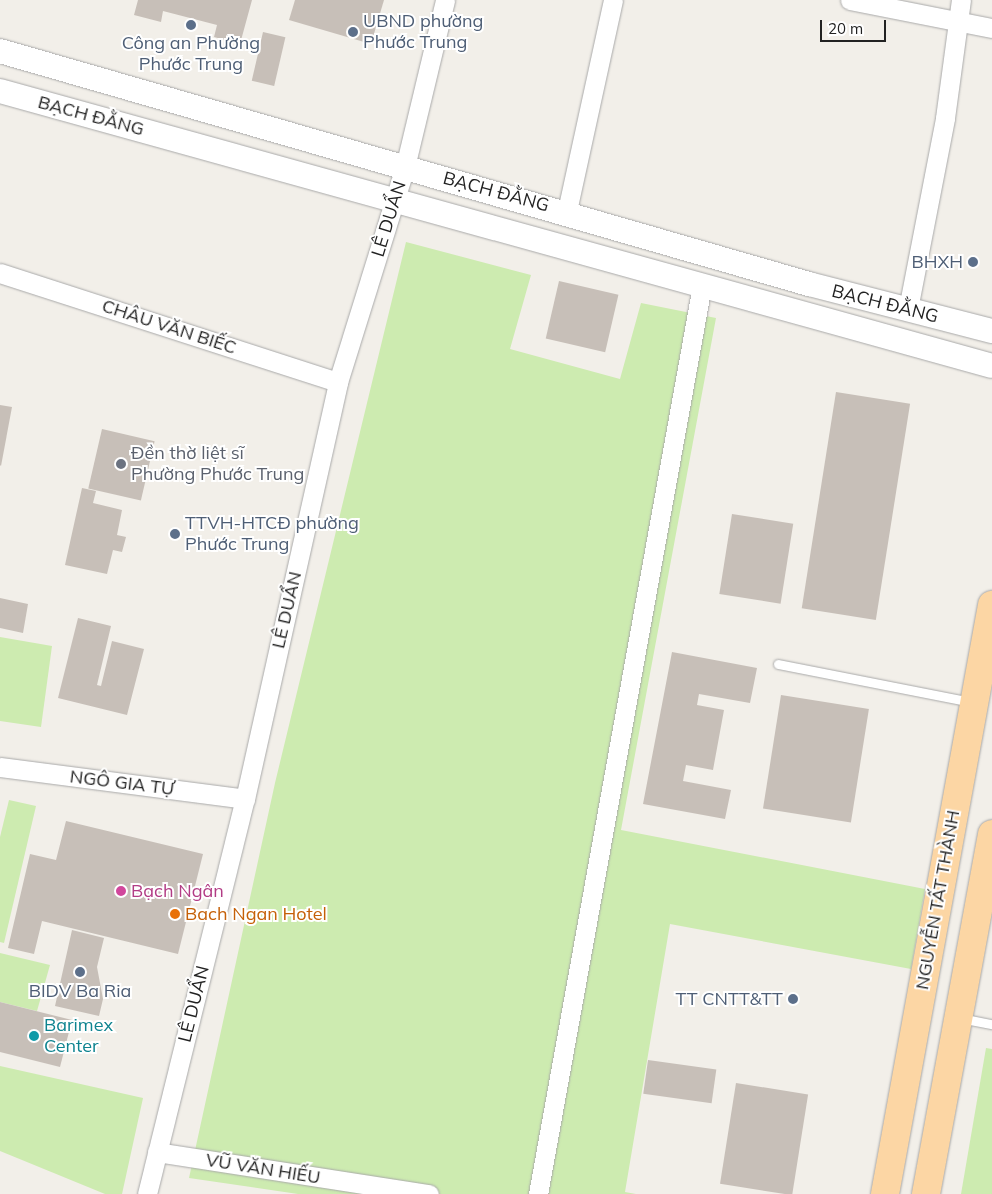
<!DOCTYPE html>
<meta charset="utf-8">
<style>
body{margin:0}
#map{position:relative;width:992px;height:1194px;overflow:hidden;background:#f2efe9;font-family:Mulish,sans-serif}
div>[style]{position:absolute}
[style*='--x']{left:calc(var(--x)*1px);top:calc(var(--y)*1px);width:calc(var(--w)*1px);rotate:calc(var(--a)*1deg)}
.grass>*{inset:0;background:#cdebb0}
.building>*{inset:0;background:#c7bfb8;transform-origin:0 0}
.roads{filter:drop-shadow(0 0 1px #a9a9a9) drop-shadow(0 0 1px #a9a9a9)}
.service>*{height:9px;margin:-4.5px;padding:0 4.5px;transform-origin:4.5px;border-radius:4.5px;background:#fff}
.minor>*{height:19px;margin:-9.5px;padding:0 9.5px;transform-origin:9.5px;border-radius:9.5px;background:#fff}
.tertiary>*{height:24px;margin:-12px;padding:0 12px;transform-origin:12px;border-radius:12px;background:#fff}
.primary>*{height:28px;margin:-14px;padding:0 14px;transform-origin:14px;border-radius:14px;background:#fcd6a4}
.dots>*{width:14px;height:14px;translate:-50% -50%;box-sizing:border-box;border:2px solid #fff;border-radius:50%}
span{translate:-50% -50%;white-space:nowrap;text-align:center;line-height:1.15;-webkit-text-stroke:4px #fff;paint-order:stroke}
.service-label{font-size:18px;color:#4e5e75}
.left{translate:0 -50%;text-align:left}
.right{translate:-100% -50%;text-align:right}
.street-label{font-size:18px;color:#222}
.worship-label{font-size:18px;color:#5b616d}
.hotel-label{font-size:18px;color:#b23c85}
.food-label{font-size:18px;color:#c56008}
.culture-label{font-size:18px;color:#0d838f}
.scale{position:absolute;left:820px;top:20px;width:66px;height:22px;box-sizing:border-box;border:2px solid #222;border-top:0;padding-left:6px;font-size:15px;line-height:18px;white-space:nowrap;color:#222;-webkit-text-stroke:4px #fff;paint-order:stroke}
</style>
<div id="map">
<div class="grass">
<div style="clip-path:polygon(406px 242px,531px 275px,510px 349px,620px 379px,641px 303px,716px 318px,621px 830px,925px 889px,911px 969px,670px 924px,625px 1192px,636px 1194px,298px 1194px,189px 1178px,275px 783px)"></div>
<div style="clip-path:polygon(0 637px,52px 646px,41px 727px,0 721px)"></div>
<div style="clip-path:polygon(9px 800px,36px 806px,4px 943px,0 942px,0 837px)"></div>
<div style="clip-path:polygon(0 953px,50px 965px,37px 1011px,0 1002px)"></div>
<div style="clip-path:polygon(986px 1048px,992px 1049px,992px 1194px,961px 1194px)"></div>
<div style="clip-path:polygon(0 1066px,143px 1098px,122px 1194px,105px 1194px,0 1151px)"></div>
</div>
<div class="building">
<div style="clip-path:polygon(138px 0,252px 0,240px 44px,214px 37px,217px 25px,163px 11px,161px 22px,134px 15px)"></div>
<div style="clip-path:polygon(295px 0,384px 0,371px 44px,289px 20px)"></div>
<div style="left:263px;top:32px;width:23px;height:50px;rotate:13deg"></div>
<div style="left:559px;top:281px;width:61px;height:59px;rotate:13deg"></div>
<div style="left:836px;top:392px;width:75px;height:219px;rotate:9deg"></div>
<div style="clip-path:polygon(0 405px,12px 407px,1px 466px,0 465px)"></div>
<div style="left:102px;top:429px;width:54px;height:61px;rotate:13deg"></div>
<div style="clip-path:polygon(82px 488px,96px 491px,93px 503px,122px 510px,117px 535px,126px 537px,122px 552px,113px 550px,107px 574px,65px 565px)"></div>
<div style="left:732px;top:514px;width:62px;height:81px;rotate:9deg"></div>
<div style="clip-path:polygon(0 598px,28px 604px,23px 633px,0 628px)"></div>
<div style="clip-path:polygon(78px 618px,111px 626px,97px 685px,101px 686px,112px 641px,144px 649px,127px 715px,58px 698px)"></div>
<div style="clip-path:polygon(672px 652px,757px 668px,750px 703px,699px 694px,697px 705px,724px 710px,713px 770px,686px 765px,683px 781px,731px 790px,725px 819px,643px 804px)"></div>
<div style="left:781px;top:695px;width:89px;height:115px;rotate:9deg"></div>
<div style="clip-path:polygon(66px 821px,203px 854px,178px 954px,42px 921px,34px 954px,8px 948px,30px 854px,56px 860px)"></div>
<div style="clip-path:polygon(72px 930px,104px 938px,97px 967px,103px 999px,99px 1016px,55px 1006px)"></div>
<div style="clip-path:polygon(0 1002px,72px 1020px,60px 1067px,0 1052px)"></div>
<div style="left:648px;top:1060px;width:69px;height:34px;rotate:8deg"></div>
<div style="left:736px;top:1083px;width:73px;height:102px;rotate:9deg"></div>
</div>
<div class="roads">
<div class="service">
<div style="--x:778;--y:664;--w:197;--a:11.1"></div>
<div style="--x:960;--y:1018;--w:33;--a:11"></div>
</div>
<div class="minor">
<div style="--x:850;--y:0;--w:145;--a:11.2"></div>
<div style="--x:567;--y:211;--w:216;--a:-77.7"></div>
<div style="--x:0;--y:273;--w:355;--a:17.9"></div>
<div style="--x:908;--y:309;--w:195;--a:-79"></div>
<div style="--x:945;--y:118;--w:119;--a:-82.3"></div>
<div style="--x:0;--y:767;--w:247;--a:7.4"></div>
<div style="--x:157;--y:1152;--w:275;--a:8.8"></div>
<div style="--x:147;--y:1194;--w:407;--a:-76.1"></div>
<div style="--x:245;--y:799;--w:427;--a:-77.4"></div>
<div style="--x:338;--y:382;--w:225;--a:-72.7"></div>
<div style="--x:405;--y:167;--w:172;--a:-76.5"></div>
<div style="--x:538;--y:1194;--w:924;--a:-79.77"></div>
</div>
<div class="tertiary">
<div style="--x:0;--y:51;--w:842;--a:16.07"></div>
<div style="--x:809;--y:284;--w:189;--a:14.4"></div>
<div style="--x:0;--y:91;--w:1029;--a:15.49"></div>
</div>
<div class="primary">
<div style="--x:885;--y:1194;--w:599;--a:-79.7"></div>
<div style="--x:926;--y:1194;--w:366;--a:-79.6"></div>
</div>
</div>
<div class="dots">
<div style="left:191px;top:25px;background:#5c6f8a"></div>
<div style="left:353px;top:32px;background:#5c6f8a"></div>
<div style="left:973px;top:262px;background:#5c6f8a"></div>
<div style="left:121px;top:464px;background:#6b7280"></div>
<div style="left:175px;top:534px;background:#5c6f8a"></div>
<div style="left:121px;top:891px;background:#d1479c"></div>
<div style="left:175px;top:914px;background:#e8710a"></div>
<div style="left:80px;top:972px;background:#5c6f8a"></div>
<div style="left:793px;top:999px;background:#5c6f8a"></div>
<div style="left:34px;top:1036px;background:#0f9aa8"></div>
</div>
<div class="service-label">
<span class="left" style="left:363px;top:32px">UBND phường<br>Phước Trung</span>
<span style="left:191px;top:54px">Công an Phường<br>Phước Trung</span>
<span class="right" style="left:963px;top:262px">BHXH</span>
<span class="left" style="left:185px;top:534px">TTVH-HTCĐ phường<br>Phước Trung</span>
<span style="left:80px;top:991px">BIDV Ba Ria</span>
<span class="right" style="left:783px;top:999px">TT CNTT&amp;TT</span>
</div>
<div class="street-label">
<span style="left:91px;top:116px;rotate:15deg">BẠCH ĐẰNG</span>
<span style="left:496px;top:192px;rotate:15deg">BẠCH ĐẰNG</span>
<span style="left:389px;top:219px;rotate:-73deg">LÊ DUẨN</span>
<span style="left:885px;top:304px;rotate:14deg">BẠCH ĐẰNG</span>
<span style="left:169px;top:327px;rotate:18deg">CHÂU VĂN BIẾC</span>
<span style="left:287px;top:610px;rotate:-77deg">LÊ DUẨN</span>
<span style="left:122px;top:783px;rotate:7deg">NGÔ GIA TỰ</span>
<span style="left:938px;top:900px;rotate:-80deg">NGUYỄN TẤT THÀNH</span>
<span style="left:194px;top:1004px;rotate:-76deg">LÊ DUẨN</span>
<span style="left:263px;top:1169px;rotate:9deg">VŨ VĂN HIẾU</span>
</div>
<div class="worship-label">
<span class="left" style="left:131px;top:464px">Đền thờ liệt sĩ<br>Phường Phước Trung</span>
</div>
<div class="hotel-label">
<span class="left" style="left:131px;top:891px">Bạch Ngân</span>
</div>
<div class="food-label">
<span class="left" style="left:185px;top:914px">Bach Ngan Hotel</span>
</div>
<div class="culture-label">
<span class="left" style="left:44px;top:1036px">Barimex<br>Center</span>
</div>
<div class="scale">20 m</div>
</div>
